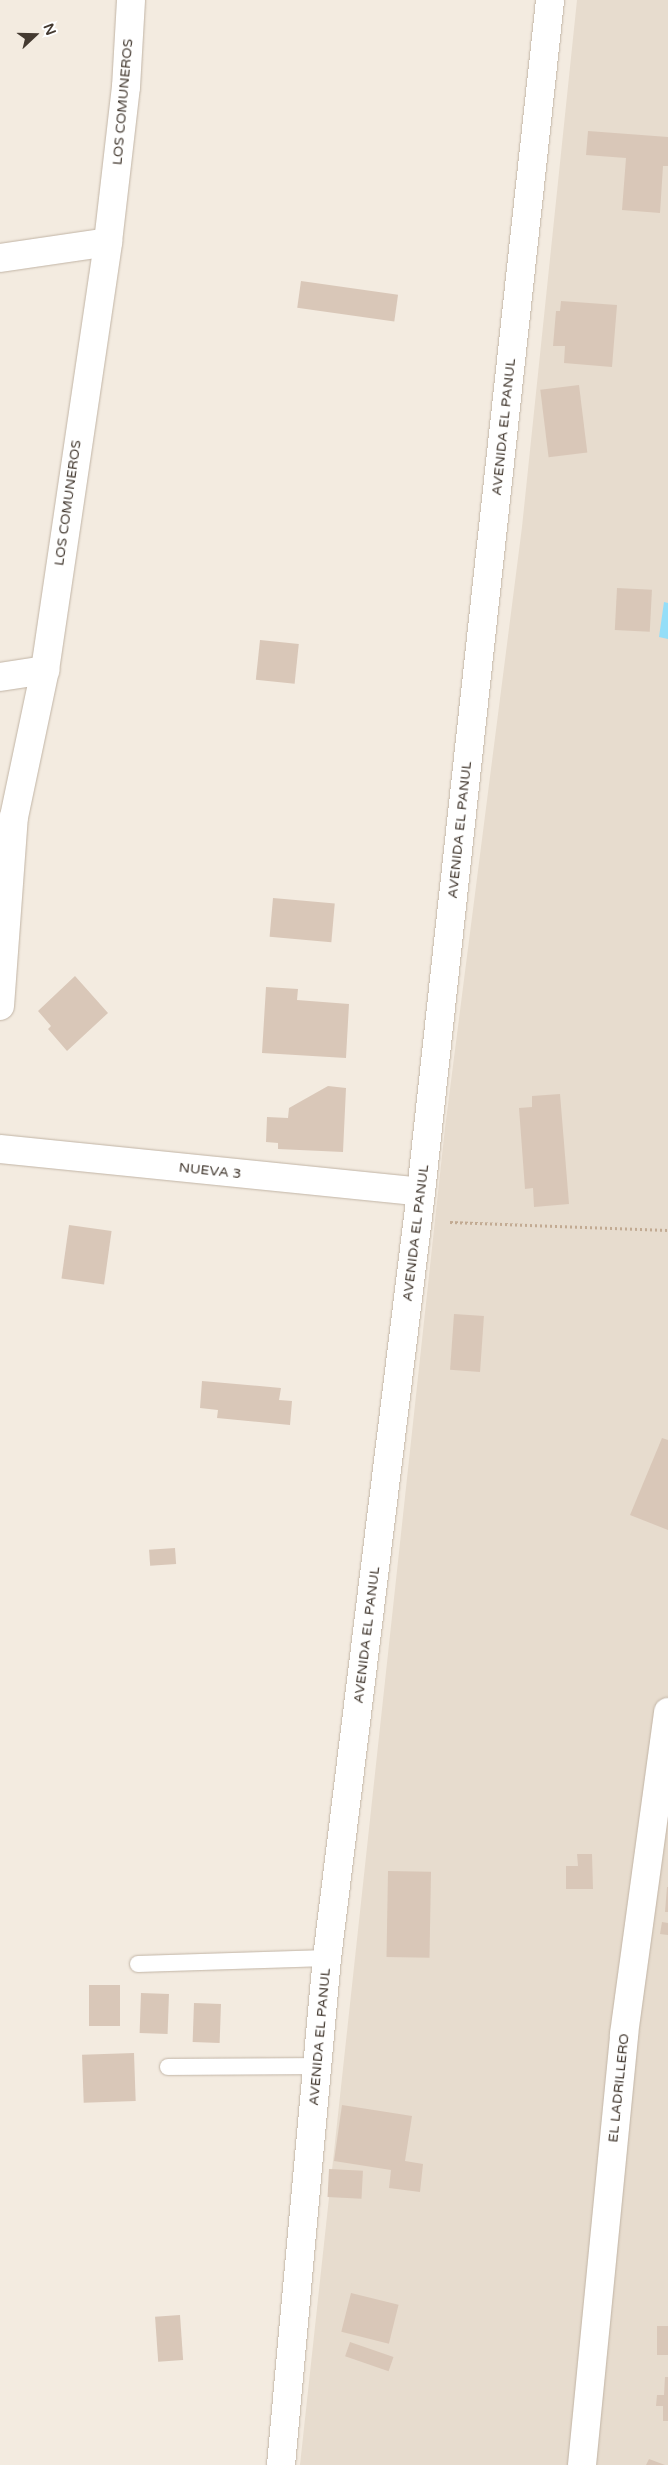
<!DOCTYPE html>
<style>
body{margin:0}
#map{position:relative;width:668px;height:2465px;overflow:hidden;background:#f3ebe0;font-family:"Varela Round",sans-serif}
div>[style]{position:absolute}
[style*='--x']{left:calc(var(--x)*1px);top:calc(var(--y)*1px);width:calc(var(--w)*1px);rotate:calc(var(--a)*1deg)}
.residential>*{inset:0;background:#e7dcce}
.water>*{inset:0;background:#94def8}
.building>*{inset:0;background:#d9c7b8;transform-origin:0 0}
.path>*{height:3px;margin-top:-1.5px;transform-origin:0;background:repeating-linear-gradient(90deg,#c2aa92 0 2.5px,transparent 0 5px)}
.roads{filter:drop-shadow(0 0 1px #c1b4a5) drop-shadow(0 0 1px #c1b4a5)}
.service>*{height:16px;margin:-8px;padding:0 8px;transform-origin:8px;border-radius:8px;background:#fff}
.minor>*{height:28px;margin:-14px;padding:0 14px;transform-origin:14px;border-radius:14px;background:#fff}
.tertiary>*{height:28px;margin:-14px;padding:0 14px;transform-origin:14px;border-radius:14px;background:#fff}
span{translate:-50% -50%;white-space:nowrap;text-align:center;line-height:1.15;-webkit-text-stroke:4px #fff;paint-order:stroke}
.street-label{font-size:14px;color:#443a31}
.north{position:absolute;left:10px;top:10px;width:50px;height:50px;-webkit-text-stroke:4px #fff;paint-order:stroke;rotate:69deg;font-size:14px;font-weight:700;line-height:20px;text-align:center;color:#443a31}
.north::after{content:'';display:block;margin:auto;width:18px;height:22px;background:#443a31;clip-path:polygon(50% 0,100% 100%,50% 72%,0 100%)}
</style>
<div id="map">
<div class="residential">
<div style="clip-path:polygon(577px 0,668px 0,668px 2465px,300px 2465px,445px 1128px,522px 527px)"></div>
</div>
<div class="water">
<div style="clip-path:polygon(664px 602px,668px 603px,668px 639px,659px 637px)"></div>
</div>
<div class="building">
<div style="clip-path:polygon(588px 131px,668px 137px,668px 166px,663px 166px,660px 213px,622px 210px,626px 158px,586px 155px)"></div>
<div style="left:301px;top:281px;width:98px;height:27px;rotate:8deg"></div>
<div style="clip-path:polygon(561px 301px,617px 305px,612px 367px,564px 363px,565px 346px,553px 346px,556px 311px,560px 311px)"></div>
<div style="left:579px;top:385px;width:68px;height:39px;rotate:83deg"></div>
<div style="left:617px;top:588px;width:35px;height:42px;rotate:3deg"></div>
<div style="left:260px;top:640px;width:39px;height:40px;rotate:6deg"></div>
<div style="left:273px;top:898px;width:62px;height:39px;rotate:5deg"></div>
<div style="clip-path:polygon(75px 976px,108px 1013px,67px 1051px,48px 1029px,51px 1026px,38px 1011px)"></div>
<div style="clip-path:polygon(266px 987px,298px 989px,297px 1000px,349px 1004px,346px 1058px,262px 1053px)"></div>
<div style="clip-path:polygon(328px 1086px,346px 1088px,343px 1152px,278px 1149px,278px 1143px,266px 1142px,267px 1117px,288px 1118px,289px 1108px)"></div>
<div style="clip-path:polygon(560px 1094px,569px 1204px,534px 1207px,533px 1188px,525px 1189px,519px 1108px,532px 1107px,532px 1096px)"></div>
<div style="left:69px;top:1225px;width:43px;height:54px;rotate:8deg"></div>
<div style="left:454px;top:1314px;width:30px;height:56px;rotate:4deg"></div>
<div style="clip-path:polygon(202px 1381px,281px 1388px,279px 1400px,292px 1401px,290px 1425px,217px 1418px,218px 1410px,200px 1408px)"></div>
<div style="clip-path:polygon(662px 1438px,668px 1440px,668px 1530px,630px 1515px)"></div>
<div style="left:175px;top:1548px;width:16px;height:26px;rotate:86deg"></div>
<div style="clip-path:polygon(577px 1854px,592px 1854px,593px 1889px,566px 1889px,566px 1866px,578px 1866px)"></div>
<div style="left:388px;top:1871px;width:43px;height:86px;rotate:1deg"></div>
<div style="clip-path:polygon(667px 1887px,668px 1887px,668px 1912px,665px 1912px)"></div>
<div style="clip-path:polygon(662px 1922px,668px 1923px,668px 1935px,660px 1934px)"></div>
<div style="left:89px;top:1985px;width:31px;height:41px"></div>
<div style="left:141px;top:1993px;width:28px;height:40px;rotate:2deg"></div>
<div style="left:194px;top:2003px;width:27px;height:39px;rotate:2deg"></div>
<div style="left:134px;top:2053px;width:48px;height:52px;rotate:88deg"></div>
<div style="clip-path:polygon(342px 2105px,412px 2116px,405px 2161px,423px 2164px,420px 2192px,389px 2188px,391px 2170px,334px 2161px)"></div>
<div style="left:329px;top:2169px;width:34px;height:28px;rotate:3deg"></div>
<div style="left:351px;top:2293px;width:49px;height:40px;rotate:14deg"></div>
<div style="left:180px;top:2315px;width:45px;height:25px;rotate:86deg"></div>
<div style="left:657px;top:2326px;width:11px;height:29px"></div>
<div style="left:350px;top:2342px;width:46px;height:15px;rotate:19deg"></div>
<div style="clip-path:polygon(665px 2377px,668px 2377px,668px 2421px,663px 2421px,663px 2406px,656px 2406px,657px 2395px,664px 2395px)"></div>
<div style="clip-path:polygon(649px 2459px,665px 2465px,646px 2465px)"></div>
</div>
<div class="path">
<div style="--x:450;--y:1222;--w:218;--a:2.1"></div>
</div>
<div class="roads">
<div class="service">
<div style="--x:138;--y:1964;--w:189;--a:-1.8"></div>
<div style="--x:168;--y:2067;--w:150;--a:-0.4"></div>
</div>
<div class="minor">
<div style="--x:0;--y:258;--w:109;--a:-8.4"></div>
<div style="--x:0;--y:677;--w:46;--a:-8.8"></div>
<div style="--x:0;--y:1006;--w:190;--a:-85.8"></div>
<div style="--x:14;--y:817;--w:150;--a:-78.1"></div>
<div style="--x:45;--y:670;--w:433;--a:-81.6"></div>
<div style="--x:108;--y:242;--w:156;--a:-83.4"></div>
<div style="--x:126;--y:87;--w:87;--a:-86.7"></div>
<div style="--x:0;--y:1149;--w:423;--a:5.8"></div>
<div style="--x:582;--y:2465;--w:433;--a:-84.4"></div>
<div style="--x:624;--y:2034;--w:325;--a:-82.2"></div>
</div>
<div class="tertiary">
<div style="--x:281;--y:2465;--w:509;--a:-84.82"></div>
<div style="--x:327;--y:1958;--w:772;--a:-83"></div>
<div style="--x:421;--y:1192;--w:1199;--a:-83.82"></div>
</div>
</div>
<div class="street-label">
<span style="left:123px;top:102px;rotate:-85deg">LOS COMUNEROS</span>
<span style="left:504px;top:427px;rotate:-84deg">AVENIDA EL PANUL</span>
<span style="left:68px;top:503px;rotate:-82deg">LOS COMUNEROS</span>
<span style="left:460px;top:830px;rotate:-84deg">AVENIDA EL PANUL</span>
<span style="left:210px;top:1171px;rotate:6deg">NUEVA 3</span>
<span style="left:416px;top:1233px;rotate:-83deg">AVENIDA EL PANUL</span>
<span style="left:367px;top:1635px;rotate:-83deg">AVENIDA EL PANUL</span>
<span style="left:320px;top:2037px;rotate:-85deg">AVENIDA EL PANUL</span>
<span style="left:619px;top:2088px;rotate:-84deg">EL LADRILLERO</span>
</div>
<div class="north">N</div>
</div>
